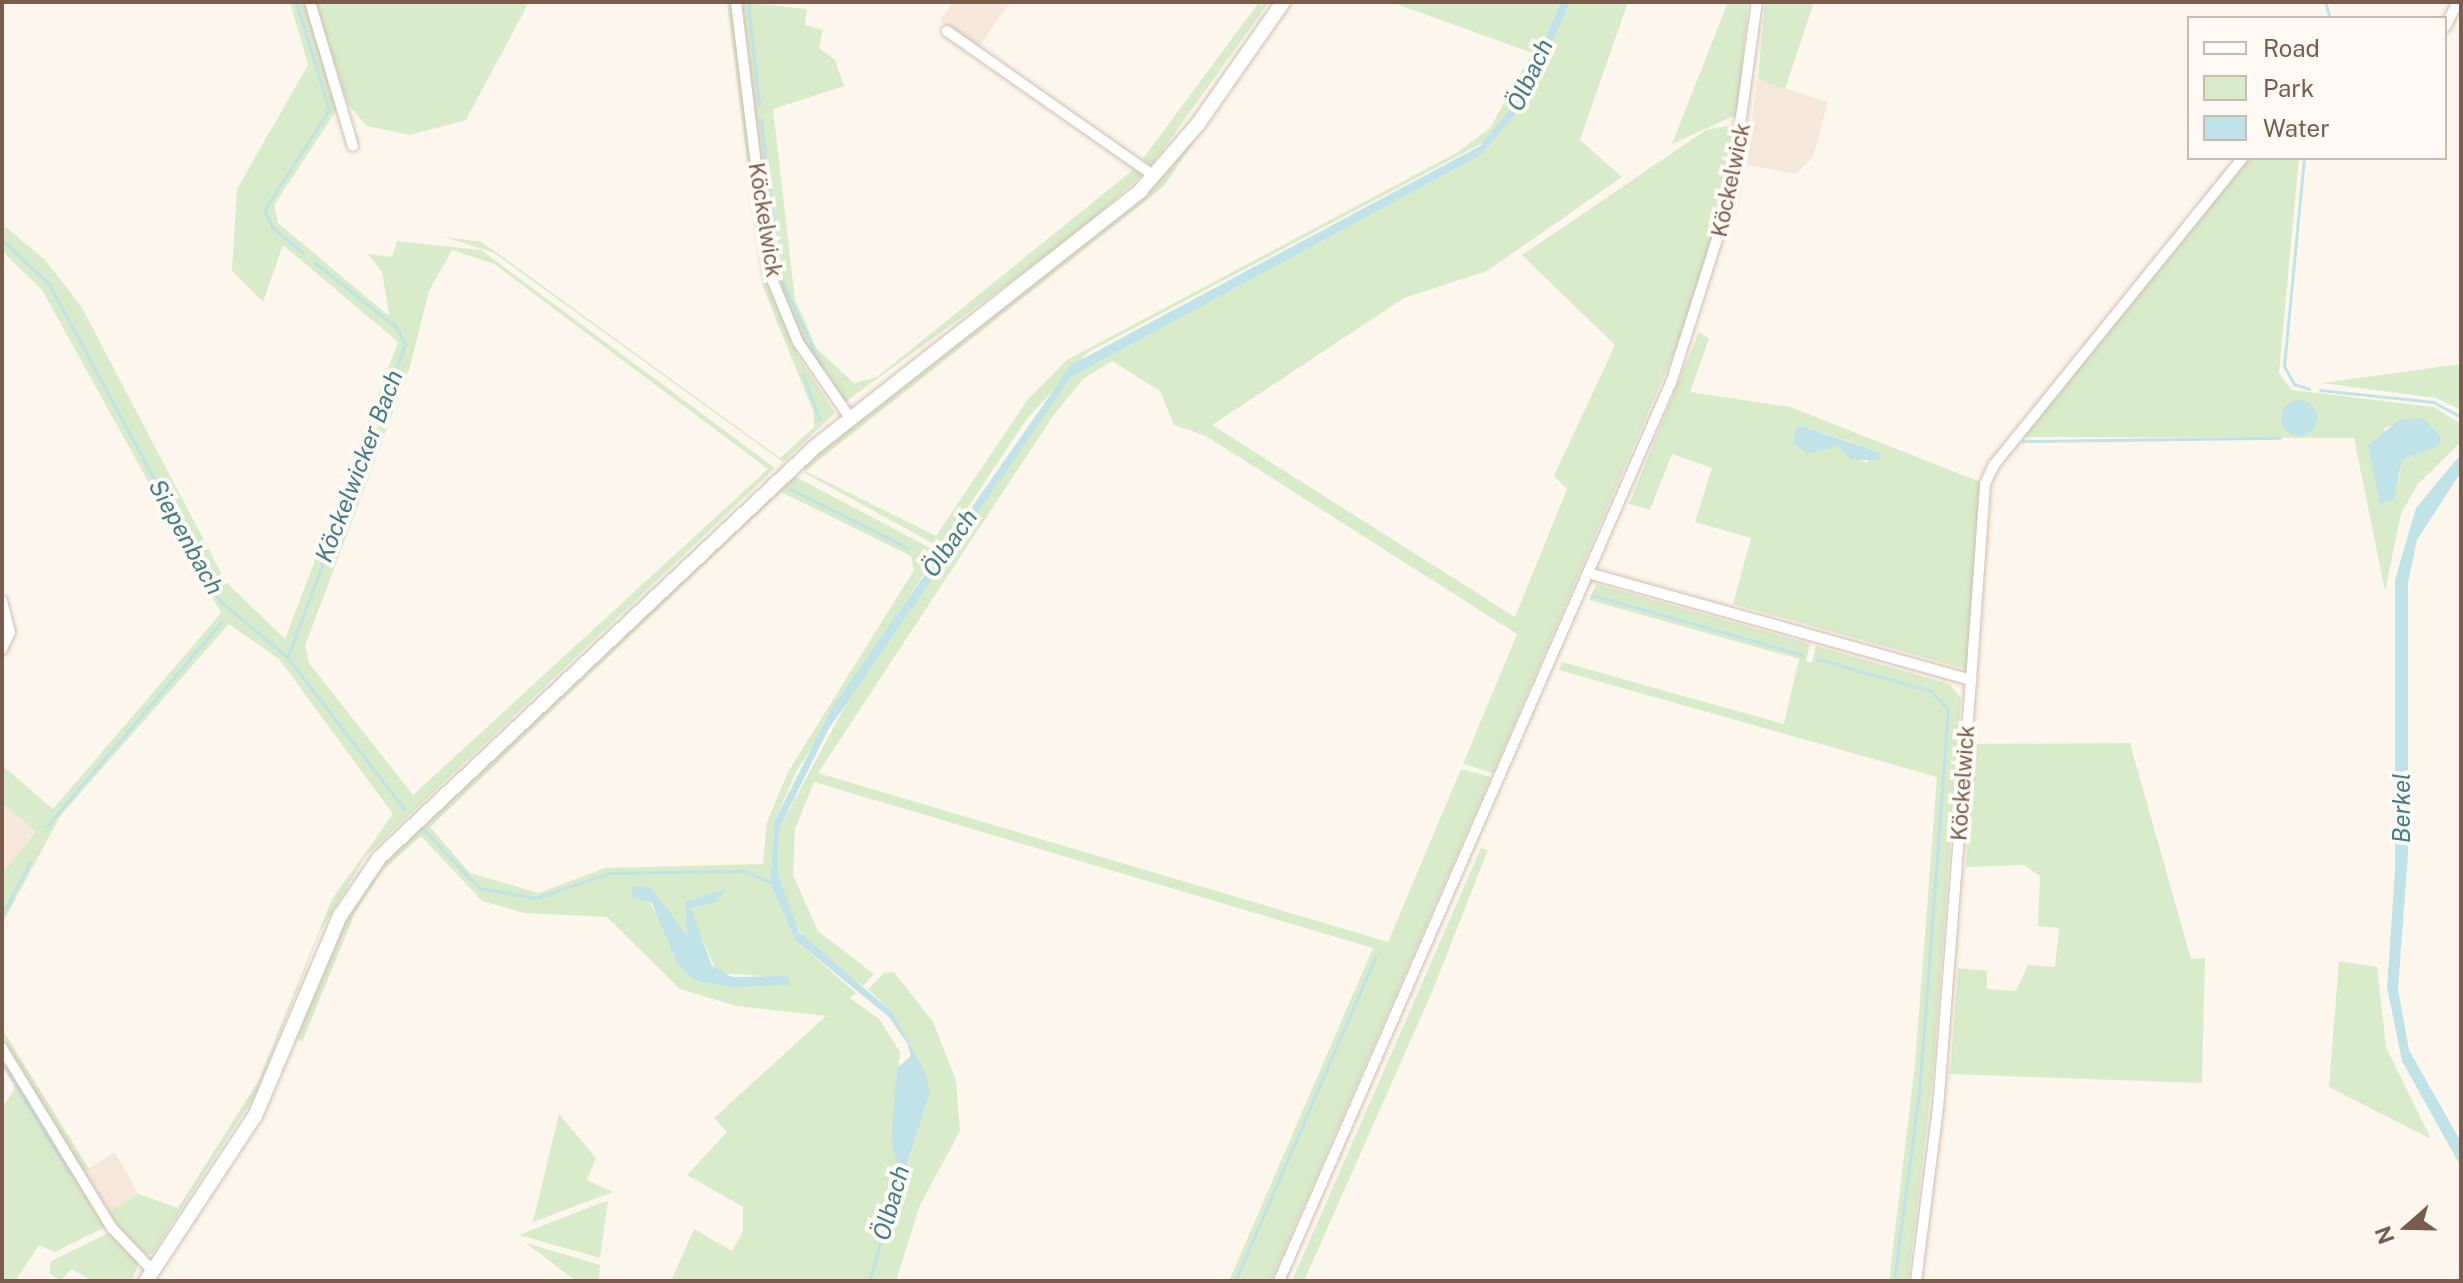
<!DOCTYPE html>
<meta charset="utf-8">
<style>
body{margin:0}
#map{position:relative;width:2463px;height:1283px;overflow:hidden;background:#fdf6ec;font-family:"Public Sans",sans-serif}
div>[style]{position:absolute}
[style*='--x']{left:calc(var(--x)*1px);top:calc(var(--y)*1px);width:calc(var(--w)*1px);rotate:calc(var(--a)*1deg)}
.residential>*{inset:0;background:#f5e8da;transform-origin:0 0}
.green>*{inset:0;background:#d8ecc9}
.water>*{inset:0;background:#bfe3e8}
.round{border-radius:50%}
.stream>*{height:3px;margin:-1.5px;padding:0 1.5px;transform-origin:1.5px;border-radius:1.5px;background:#bfe3e8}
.roads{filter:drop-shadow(0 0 2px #d1beb0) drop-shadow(0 0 2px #d1beb0)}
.street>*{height:10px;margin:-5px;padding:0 5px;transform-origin:5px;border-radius:5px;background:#fff}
.secondary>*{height:14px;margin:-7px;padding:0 7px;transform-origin:7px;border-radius:7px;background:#fff}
span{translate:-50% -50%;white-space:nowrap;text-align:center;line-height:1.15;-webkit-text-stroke:8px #fffaf3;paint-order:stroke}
.street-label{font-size:22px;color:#7a5c4d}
.water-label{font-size:24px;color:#437c86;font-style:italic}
.frame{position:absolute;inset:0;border:4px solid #7a5c4d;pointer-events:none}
.legend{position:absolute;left:2187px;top:16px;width:260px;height:144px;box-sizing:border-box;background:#fffaf3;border:2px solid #cabbb1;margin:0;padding:10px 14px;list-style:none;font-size:24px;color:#7a5c4d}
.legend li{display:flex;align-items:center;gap:16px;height:40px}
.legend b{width:40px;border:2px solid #cabbb1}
.north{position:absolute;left:2367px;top:1187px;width:80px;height:80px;-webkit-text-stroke:6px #fffaf3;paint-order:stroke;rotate:250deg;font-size:22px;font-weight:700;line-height:32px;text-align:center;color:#7a5c4d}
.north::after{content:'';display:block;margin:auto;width:28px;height:36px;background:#7a5c4d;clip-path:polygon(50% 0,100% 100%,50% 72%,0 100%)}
</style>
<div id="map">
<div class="residential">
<div style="clip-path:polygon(953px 2px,1010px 2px,977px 50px,940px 21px)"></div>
<div style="clip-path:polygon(1757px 79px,1828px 102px,1813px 157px,1796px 174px,1747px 165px)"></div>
<div style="clip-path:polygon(2px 803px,36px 832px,5px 874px,2px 874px)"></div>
<div style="left:115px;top:1153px;width:48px;height:39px;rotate:60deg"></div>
</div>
<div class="green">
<div style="clip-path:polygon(evenodd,290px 2px,308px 2px,340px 105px,274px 205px,278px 223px,389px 316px,382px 272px,368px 254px,392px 257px,397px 241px,481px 250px,775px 468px,365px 857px,319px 934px,256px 1094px,152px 1254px,143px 1255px,106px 1213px,139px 1194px,178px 1208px,259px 1080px,332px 899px,393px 814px,279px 659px,229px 624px,61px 815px,2px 924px,2px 874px,36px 832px,2px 803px,2px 765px,53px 809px,221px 613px,42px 290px,2px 251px,2px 224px,45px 260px,81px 306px,226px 582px,285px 639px,398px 342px,283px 245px,263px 302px,232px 271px,237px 189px,308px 65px,290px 2px,452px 250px,494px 264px,768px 469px,413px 795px,309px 663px,305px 646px,410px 367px,429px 291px,452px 250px)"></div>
<div style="clip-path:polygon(315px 2px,529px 2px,466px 120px,410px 135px,367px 126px,347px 103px)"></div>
<div style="clip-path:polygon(727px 2px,733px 2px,765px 272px,798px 356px,835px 413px,783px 462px,494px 253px,445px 237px,482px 242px,780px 458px,814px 427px,813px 411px,763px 287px)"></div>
<div style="clip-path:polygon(742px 2px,807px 9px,805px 25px,823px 30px,819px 48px,835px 60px,844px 86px,773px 109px,795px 300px,817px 349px,854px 383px,877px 377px,1134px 169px,945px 34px,1143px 174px,1075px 235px,845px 402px,809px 356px,775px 276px)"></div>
<div style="clip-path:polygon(1259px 2px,1269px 2px,1151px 166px,979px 47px,1142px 160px)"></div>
<div style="clip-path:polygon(1391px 2px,1561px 2px,1520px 97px,1488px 140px,1087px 353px,1026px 420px,941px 548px,805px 473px,803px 464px,1126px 211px,1260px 46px,1163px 187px,805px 471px,936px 536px,1028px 399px,1067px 360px,1458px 152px,1490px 128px,1532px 53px)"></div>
<div style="clip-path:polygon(1570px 2px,1628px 2px,1580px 140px,1622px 177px,1487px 271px,1404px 298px,1212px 425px,1515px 617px,1567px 489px,1554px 476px,1615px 345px,1522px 255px,1706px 130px,1736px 124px,1720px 215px,1680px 339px,1493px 773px,1463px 764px,1517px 634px,1206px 436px,1174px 425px,1160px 391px,1112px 361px,1083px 379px,1053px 416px,818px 773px,1388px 942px,1461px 769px,1491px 777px,1271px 1281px,1229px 1281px,1373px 948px,814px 782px,795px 829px,793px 875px,818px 931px,874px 974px,863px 986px,818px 955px,793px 922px,778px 874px,779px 829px,860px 678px,1071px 377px,1481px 155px,1527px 101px)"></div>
<div style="clip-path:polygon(1728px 2px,1748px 2px,1738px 114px,1672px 144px)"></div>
<div style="clip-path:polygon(1765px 2px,1814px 2px,1785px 89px,1758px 79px)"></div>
<div style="clip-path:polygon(evenodd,2247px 158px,2299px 158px,2279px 373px,2292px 390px,2434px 407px,2461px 424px,2461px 442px,2418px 484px,2401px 514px,2385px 591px,2354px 438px,2021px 437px,2247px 158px,2423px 418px,2439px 446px,2402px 460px,2398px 485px,2384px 428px,2423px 418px)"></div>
<div style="clip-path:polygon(evenodd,1699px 332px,1709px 339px,1690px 392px,1790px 407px,1983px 483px,1969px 670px,1733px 604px,1751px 538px,1695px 522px,1712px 468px,1672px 454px,1650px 510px,1629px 504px,1699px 332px,1798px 425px,1842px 439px,1879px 452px,1866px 463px,1838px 446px,1808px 454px,1798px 425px)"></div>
<div style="clip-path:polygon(2461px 364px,2461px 410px,2436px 398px,2322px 383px)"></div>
<div style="clip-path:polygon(evenodd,792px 475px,938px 552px,796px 772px,775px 820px,770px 883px,796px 941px,856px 993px,850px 998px,879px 1019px,900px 1052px,891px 1142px,899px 1155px,908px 1164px,926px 1100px,925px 1072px,893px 1013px,868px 989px,884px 973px,894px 972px,933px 1022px,956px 1080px,960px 1131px,920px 1205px,896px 1281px,671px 1281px,694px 1229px,732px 1251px,743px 1231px,743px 1207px,687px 1175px,727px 1132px,714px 1118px,826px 1016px,736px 1006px,680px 989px,607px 917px,524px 913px,482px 901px,421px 836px,383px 870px,355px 913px,302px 1042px,297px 1037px,338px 928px,377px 868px,792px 475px,781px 492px,911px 556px,914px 570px,788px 772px,767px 822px,763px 864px,605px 868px,539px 893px,470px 873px,430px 827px,781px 492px,792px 475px,727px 889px,717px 902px,692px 905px,692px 914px,717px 973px,764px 976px,756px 987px,738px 988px,674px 956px,669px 932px,644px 895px,655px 894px,687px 935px,685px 902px,727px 889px)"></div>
<div style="clip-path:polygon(1596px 584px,1810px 644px,1806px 661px,1812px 663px,1816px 646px,1949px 684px,1961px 698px,1933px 1074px,1908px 1281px,1889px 1281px,1915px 1065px,1937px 777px,1559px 670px,1562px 662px,1784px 724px,1799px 659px,1589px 600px)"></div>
<div style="clip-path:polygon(2130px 743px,2191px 959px,2205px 958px,2202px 1083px,1950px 1074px,1958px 968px,1987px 971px,1987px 989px,2016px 991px,2028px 965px,2055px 967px,2059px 928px,2038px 926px,2040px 876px,2024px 865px,1966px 867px,1974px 744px)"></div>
<div style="clip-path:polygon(1481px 848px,1488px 850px,1432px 992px,1304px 1281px,1292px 1281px)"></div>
<div style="clip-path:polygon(2339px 961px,2377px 967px,2386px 1047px,2431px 1139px,2329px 1087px)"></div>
<div style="clip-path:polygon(2px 1029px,89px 1169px,81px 1173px,2px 1043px)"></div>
<div style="clip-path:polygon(2px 1053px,107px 1226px,55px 1252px,39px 1245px,15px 1281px,2px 1281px,2px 1107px,15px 1089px)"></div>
<div style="clip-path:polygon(559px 1114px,596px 1158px,587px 1180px,613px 1192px,533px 1222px)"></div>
<div style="clip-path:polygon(608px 1201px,600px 1258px,519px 1235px,598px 1204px)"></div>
<div style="clip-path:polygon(111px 1232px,139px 1262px,132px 1281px,91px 1281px,72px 1269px,60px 1281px,49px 1273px,51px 1261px)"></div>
<div style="clip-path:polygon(526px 1243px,600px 1265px,599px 1281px,576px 1281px)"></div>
</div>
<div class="water">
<div style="clip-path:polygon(1561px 2px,1570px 2px,1527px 101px,1481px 155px,1071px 377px,828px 730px,779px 829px,778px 874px,799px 932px,893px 1013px,925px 1072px,930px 1091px,906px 1168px,898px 1165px,891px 1142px,897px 1068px,911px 1056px,907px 1043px,889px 1017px,796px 941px,770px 883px,775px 820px,832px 708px,1071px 365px,1480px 146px,1520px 97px)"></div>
<div class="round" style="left:2281px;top:400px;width:36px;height:36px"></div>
<div style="clip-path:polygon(2423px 418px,2441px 437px,2439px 446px,2402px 460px,2394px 499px,2380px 504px,2368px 445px,2401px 419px)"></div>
<div style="clip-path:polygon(1798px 425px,1879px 452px,1880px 460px,1851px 460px,1838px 446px,1808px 454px,1792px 443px)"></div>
<div style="clip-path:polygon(2461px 454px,2461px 472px,2417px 540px,2408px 583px,2408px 854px,2398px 989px,2409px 1050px,2461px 1142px,2461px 1167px,2402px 1061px,2387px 987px,2395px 871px,2395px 580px,2416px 508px)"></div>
<div style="clip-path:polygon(633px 886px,651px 888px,687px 935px,685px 902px,727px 889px,717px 902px,691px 908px,712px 966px,732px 977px,787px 976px,791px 984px,738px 988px,693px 980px,677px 963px,652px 903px,631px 896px)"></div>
</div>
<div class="stream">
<div style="--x:296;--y:2;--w:113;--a:73"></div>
<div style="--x:329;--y:110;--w:119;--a:123"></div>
<div style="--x:264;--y:210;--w:19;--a:65"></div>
<div style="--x:272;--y:227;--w:40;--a:40"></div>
<div style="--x:748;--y:2;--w:103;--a:83.8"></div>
<div style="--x:2325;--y:2;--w:17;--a:73"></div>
<div style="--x:761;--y:119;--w:156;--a:83.4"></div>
<div style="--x:779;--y:274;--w:99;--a:65.5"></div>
<div style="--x:2304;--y:158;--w:209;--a:95.5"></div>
<div style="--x:2284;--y:366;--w:21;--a:61"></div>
<div style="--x:2294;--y:384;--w:16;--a:18"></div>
<div style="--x:2;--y:240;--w:64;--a:43.1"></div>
<div style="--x:49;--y:284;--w:359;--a:61.7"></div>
<div style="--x:219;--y:600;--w:89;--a:40"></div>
<div style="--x:287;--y:657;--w:193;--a:52.4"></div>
<div style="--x:803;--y:374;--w:48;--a:70.4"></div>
<div style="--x:2320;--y:390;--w:114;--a:6.1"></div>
<div style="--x:2433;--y:402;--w:32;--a:28"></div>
<div style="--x:2023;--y:441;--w:257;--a:-0.7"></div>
<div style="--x:790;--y:489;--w:132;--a:26.6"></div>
<div style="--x:1592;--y:595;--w:219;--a:15.9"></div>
<div style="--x:288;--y:656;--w:333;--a:-69.4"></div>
<div style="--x:405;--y:344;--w:18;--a:-117"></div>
<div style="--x:397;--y:328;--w:105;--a:-141.6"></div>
<div style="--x:1817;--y:659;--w:118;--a:15.7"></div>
<div style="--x:1931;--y:691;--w:25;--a:48"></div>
<div style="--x:1948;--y:710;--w:384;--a:94.3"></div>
<div style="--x:1919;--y:1093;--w:190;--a:97.6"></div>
<div style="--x:47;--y:826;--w:268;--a:-49.5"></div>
<div style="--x:422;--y:828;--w:83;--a:46.5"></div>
<div style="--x:479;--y:888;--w:58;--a:10"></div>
<div style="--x:536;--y:898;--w:77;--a:-18.9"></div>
<div style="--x:609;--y:873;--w:135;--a:-0.8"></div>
<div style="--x:744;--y:871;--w:30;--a:23"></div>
<div style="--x:2;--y:916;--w:61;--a:-62.6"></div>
<div style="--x:2;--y:1063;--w:130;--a:58.5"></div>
<div style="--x:869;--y:1281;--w:120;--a:-73.5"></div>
<div style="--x:1235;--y:1281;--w:353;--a:-66.6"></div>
</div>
<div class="roads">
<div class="street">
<div style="--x:310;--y:2;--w:150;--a:73.4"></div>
<div style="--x:736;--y:2;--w:272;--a:83"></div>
<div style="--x:769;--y:272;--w:76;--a:67.5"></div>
<div style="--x:798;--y:342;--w:92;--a:55.6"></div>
<div style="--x:2445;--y:27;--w:28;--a:-63"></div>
<div style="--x:947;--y:31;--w:253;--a:35"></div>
<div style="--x:1588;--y:573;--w:398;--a:15.6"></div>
<div style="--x:1971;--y:680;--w:428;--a:94.4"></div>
<div style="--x:1938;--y:1107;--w:175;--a:97.2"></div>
<div style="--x:2;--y:601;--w:32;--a:76"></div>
<div style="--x:10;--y:632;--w:19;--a:115"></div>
<div style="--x:1971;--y:680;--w:196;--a:-85.9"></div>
<div style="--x:1985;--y:484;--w:21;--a:-65"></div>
<div style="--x:1994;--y:465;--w:395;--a:-51"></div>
<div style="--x:2;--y:1048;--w:211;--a:58.6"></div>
<div style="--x:112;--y:1228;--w:59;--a:46.4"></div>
<div style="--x:1279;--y:1281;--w:983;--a:-66.43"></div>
<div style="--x:1672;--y:380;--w:191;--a:-72.3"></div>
<div style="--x:1730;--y:198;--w:198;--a:-82.2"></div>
</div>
<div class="secondary">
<div style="--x:146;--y:1281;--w:198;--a:-56.6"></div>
<div style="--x:255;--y:1116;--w:217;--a:-67"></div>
<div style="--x:340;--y:916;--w:71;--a:-55.9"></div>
<div style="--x:380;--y:857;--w:598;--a:-43.31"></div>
<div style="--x:815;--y:447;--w:414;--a:-38.2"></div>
<div style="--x:1140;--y:191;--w:89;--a:-49.1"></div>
<div style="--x:1198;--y:124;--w:149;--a:-55.1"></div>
</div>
</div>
<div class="street-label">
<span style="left:1731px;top:180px;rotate:-78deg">Köckelwick</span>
<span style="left:765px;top:220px;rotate:81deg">Köckelwick</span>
<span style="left:1963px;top:783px;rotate:-86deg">Köckelwick</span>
</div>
<div class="water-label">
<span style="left:1530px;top:75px;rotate:-65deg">Ölbach</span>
<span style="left:359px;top:466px;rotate:-69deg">Köckelwicker Bach</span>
<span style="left:186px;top:537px;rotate:61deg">Siepenbach</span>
<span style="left:950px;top:543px;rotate:-55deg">Ölbach</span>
<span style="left:2402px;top:808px;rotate:-90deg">Berkel</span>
<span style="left:891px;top:1203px;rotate:-74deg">Ölbach</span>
</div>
<div class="frame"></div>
<ul class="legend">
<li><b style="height:10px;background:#fff"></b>Road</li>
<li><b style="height:22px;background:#d8ecc9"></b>Park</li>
<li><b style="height:22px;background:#bfe3e8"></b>Water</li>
</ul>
<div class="north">N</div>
</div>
